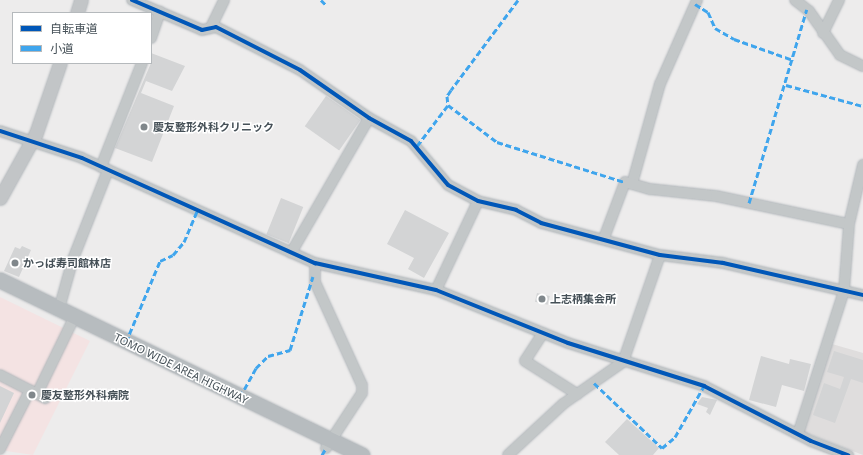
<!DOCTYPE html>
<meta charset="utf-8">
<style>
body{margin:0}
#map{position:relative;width:863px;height:455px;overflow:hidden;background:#edecec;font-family:"Noto Sans","Noto Sans JP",sans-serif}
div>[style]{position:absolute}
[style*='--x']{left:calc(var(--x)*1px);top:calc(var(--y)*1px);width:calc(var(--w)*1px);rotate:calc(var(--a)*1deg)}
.education>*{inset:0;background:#dfdddd}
.medical>*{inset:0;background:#f4e3e3}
.building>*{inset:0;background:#d3d4d5;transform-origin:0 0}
.roads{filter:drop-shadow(0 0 1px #b2b7bb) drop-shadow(0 0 1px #b2b7bb)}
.minor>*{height:10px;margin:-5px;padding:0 5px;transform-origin:5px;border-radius:5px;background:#c3c7c8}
.major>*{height:13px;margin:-6.5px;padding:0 6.5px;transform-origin:6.5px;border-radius:6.5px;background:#c2c5c7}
.highway>*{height:15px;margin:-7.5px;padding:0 7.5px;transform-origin:7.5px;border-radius:7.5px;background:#b7bcbf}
.quiet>*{height:3px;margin-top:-1.5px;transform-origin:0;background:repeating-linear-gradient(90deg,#3fa5ed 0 6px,transparent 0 9px)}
.cycleway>*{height:4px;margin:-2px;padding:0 2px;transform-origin:2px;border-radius:2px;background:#0057b8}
.dots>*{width:11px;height:11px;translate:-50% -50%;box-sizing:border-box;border:2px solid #fff;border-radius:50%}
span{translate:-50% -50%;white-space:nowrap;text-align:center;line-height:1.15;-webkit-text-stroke:3px #fff;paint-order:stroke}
.poi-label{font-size:11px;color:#455057;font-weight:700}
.left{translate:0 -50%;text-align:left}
.street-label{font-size:11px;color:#455057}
.legend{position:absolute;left:12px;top:12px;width:140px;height:52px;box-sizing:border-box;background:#fff;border:1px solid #b5b9bc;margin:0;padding:5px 7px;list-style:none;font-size:12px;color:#455057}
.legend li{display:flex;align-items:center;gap:8px;height:20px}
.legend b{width:20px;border:1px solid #b5b9bc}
</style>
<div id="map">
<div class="education">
<div style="clip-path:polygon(832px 344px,863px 353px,863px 455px,804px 432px)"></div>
</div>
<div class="medical">
<div style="clip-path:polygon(0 297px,90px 341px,33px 455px,0 450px)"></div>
</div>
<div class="building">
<div style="clip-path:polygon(151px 53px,185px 66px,172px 91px,146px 81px,141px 93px,174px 106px,152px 162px,115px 148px,151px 63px)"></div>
<div style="left:326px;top:96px;width:42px;height:37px;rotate:35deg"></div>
<div style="left:281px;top:198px;width:24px;height:39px;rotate:22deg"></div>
<div style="clip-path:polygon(405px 210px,449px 233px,424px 278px,408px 269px,414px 258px,387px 244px)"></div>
<div style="clip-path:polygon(22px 246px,31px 250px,19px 277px,4px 271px,15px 247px,20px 249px)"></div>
<div style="left:537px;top:293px;width:13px;height:9px;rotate:13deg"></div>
<div style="clip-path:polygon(834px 351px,863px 360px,863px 383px,851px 379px,835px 423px,813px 415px,824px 383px,840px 389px,844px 377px,827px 372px)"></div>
<div style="clip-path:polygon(761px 356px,789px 364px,790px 359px,811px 364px,804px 391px,782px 385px,776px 407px,749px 400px)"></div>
<div style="clip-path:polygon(0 386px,14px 393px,0 423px)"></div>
<div style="clip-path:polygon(702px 397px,717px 400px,710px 415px,706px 412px,708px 408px,697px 404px)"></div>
<div style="clip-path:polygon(627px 419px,659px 448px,653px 455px,619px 455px,605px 442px)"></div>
</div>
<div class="roads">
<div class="minor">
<div style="--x:132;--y:0;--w:76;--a:23.2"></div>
<div style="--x:202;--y:30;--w:14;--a:-12"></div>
<div style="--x:216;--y:27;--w:94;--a:27.1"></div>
<div style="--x:300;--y:70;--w:84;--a:34.8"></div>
<div style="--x:369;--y:118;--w:48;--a:28.7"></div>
<div style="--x:411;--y:141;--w:57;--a:49.9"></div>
<div style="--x:448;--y:185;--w:34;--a:28"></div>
<div style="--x:478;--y:201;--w:39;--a:13"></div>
<div style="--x:516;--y:210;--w:28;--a:27"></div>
<div style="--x:541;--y:223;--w:123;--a:15.1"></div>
<div style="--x:660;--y:255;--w:64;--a:7.2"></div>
<div style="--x:723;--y:263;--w:144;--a:12.9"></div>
<div style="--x:795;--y:0;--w:18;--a:38"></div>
<div style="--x:809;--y:11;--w:54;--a:54.8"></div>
<div style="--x:840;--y:55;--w:25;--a:26"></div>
<div style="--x:211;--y:27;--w:30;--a:-64"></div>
<div style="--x:823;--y:33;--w:37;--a:-64"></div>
<div style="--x:151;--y:38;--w:28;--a:-71"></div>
<div style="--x:0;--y:131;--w:86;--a:18.2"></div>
<div style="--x:82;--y:158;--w:256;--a:24.3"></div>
<div style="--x:315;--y:263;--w:124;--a:12.6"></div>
<div style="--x:436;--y:290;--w:142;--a:21.9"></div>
<div style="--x:568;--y:343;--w:143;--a:17.5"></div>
<div style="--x:704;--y:386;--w:120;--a:27.2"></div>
<div style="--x:811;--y:441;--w:40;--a:21"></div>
<div style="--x:101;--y:167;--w:112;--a:-68.5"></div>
<div style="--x:632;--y:184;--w:104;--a:-74.4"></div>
<div style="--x:660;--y:84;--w:92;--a:-66.2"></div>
<div style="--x:604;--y:238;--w:60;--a:-69.4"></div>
<div style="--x:625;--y:182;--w:26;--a:16"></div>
<div style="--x:650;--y:189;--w:66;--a:6.1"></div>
<div style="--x:716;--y:196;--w:136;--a:11.9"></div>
<div style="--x:291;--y:253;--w:156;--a:-60"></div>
<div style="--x:315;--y:263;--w:19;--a:90"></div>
<div style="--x:315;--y:282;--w:113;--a:65.5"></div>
<div style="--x:362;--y:385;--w:8;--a:90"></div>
<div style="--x:362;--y:393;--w:66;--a:123.2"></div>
<div style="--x:436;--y:290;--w:98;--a:-64.7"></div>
<div style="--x:59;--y:309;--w:52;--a:-74.4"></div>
<div style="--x:73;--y:259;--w:96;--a:-68.5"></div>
<div style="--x:543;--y:333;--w:33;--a:123"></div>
<div style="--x:525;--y:361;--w:62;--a:32.4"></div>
<div style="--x:0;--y:375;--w:51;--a:27.1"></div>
<div style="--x:37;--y:394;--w:78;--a:-64.1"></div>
<div style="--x:798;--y:434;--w:150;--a:-72.2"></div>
<div style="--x:844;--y:291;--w:67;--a:-85.7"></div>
<div style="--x:849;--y:224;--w:61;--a:-76.7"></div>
<div style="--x:0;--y:449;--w:66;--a:-63"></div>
<div style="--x:508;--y:455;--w:75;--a:-42.8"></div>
<div style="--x:563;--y:404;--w:73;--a:-35"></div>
<div style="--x:623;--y:362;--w:113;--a:-70.9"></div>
</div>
<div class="major">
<div style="--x:77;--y:13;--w:14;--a:-73"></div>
<div style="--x:0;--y:198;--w:74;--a:-61"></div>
<div style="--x:36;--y:133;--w:74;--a:-71.1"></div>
</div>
<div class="highway">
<div style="--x:0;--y:280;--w:402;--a:25.8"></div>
</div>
</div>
<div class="quiet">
<div style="--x:321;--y:0;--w:6;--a:45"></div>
<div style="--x:518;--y:0;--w:112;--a:126.7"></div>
<div style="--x:451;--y:90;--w:7;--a:124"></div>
<div style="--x:447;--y:96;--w:9;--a:84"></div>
<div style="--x:448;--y:105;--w:61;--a:37.1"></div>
<div style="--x:497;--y:142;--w:134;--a:17.4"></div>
<div style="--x:695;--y:4;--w:15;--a:32"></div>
<div style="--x:708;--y:12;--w:17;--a:66"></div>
<div style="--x:715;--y:28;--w:22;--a:30"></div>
<div style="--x:734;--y:39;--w:63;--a:19.6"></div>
<div style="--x:786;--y:85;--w:80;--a:15.3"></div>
<div style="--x:417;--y:146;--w:51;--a:-52.9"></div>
<div style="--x:749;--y:203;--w:202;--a:-73.4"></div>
<div style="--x:126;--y:342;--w:88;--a:-67.2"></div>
<div style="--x:160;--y:261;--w:14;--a:-25"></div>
<div style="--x:173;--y:255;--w:17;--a:-50"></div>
<div style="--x:184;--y:242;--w:34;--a:-67"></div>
<div style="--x:594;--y:383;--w:94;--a:43.7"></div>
<div style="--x:662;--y:448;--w:17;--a:-40"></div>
<div style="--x:675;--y:437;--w:59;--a:-60.4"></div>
<div style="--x:240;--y:397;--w:33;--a:-61"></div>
<div style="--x:256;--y:368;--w:17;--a:-45"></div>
<div style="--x:268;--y:356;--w:23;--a:-15"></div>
<div style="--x:290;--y:350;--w:77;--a:-72.7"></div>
<div style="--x:322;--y:455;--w:8;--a:-60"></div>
</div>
<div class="cycleway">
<div style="--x:132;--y:0;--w:76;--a:23.2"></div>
<div style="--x:202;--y:30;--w:14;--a:-12"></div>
<div style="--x:216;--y:27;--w:94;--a:27.1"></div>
<div style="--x:300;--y:70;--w:84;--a:34.8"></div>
<div style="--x:369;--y:118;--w:48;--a:28.7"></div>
<div style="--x:411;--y:141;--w:57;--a:49.9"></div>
<div style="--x:448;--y:185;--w:34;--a:28"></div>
<div style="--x:478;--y:201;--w:39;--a:13"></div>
<div style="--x:516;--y:210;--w:28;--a:27"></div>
<div style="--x:541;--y:223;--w:123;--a:15.1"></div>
<div style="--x:660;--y:255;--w:64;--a:7.2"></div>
<div style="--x:723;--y:263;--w:144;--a:12.9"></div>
<div style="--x:0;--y:131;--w:86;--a:18.2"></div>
<div style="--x:82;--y:158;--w:256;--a:24.3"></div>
<div style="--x:315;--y:263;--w:124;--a:12.6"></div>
<div style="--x:436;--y:290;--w:142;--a:21.9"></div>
<div style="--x:568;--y:343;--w:143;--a:17.5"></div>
<div style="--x:704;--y:386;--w:120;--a:27.2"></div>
<div style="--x:811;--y:441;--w:40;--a:21"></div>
</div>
<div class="dots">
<div style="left:144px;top:127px;background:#80878b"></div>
<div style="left:15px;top:263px;background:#80878b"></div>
<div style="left:542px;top:299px;background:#80878b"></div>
<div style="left:32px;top:395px;background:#80878b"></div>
</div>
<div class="poi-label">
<span class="left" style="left:153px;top:127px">慶友整形外科クリニック</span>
<span class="left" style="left:23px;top:263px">かっぱ寿司館林店</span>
<span class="left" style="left:550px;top:299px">上志柄集会所</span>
<span class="left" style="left:41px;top:395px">慶友整形外科病院</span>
</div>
<div class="street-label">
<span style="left:181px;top:369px;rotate:26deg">TOMO WIDE AREA HIGHWAY</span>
</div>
<ul class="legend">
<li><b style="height:5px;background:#0057b8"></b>自転車道</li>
<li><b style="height:5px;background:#3fa5ed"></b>小道</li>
</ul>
</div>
